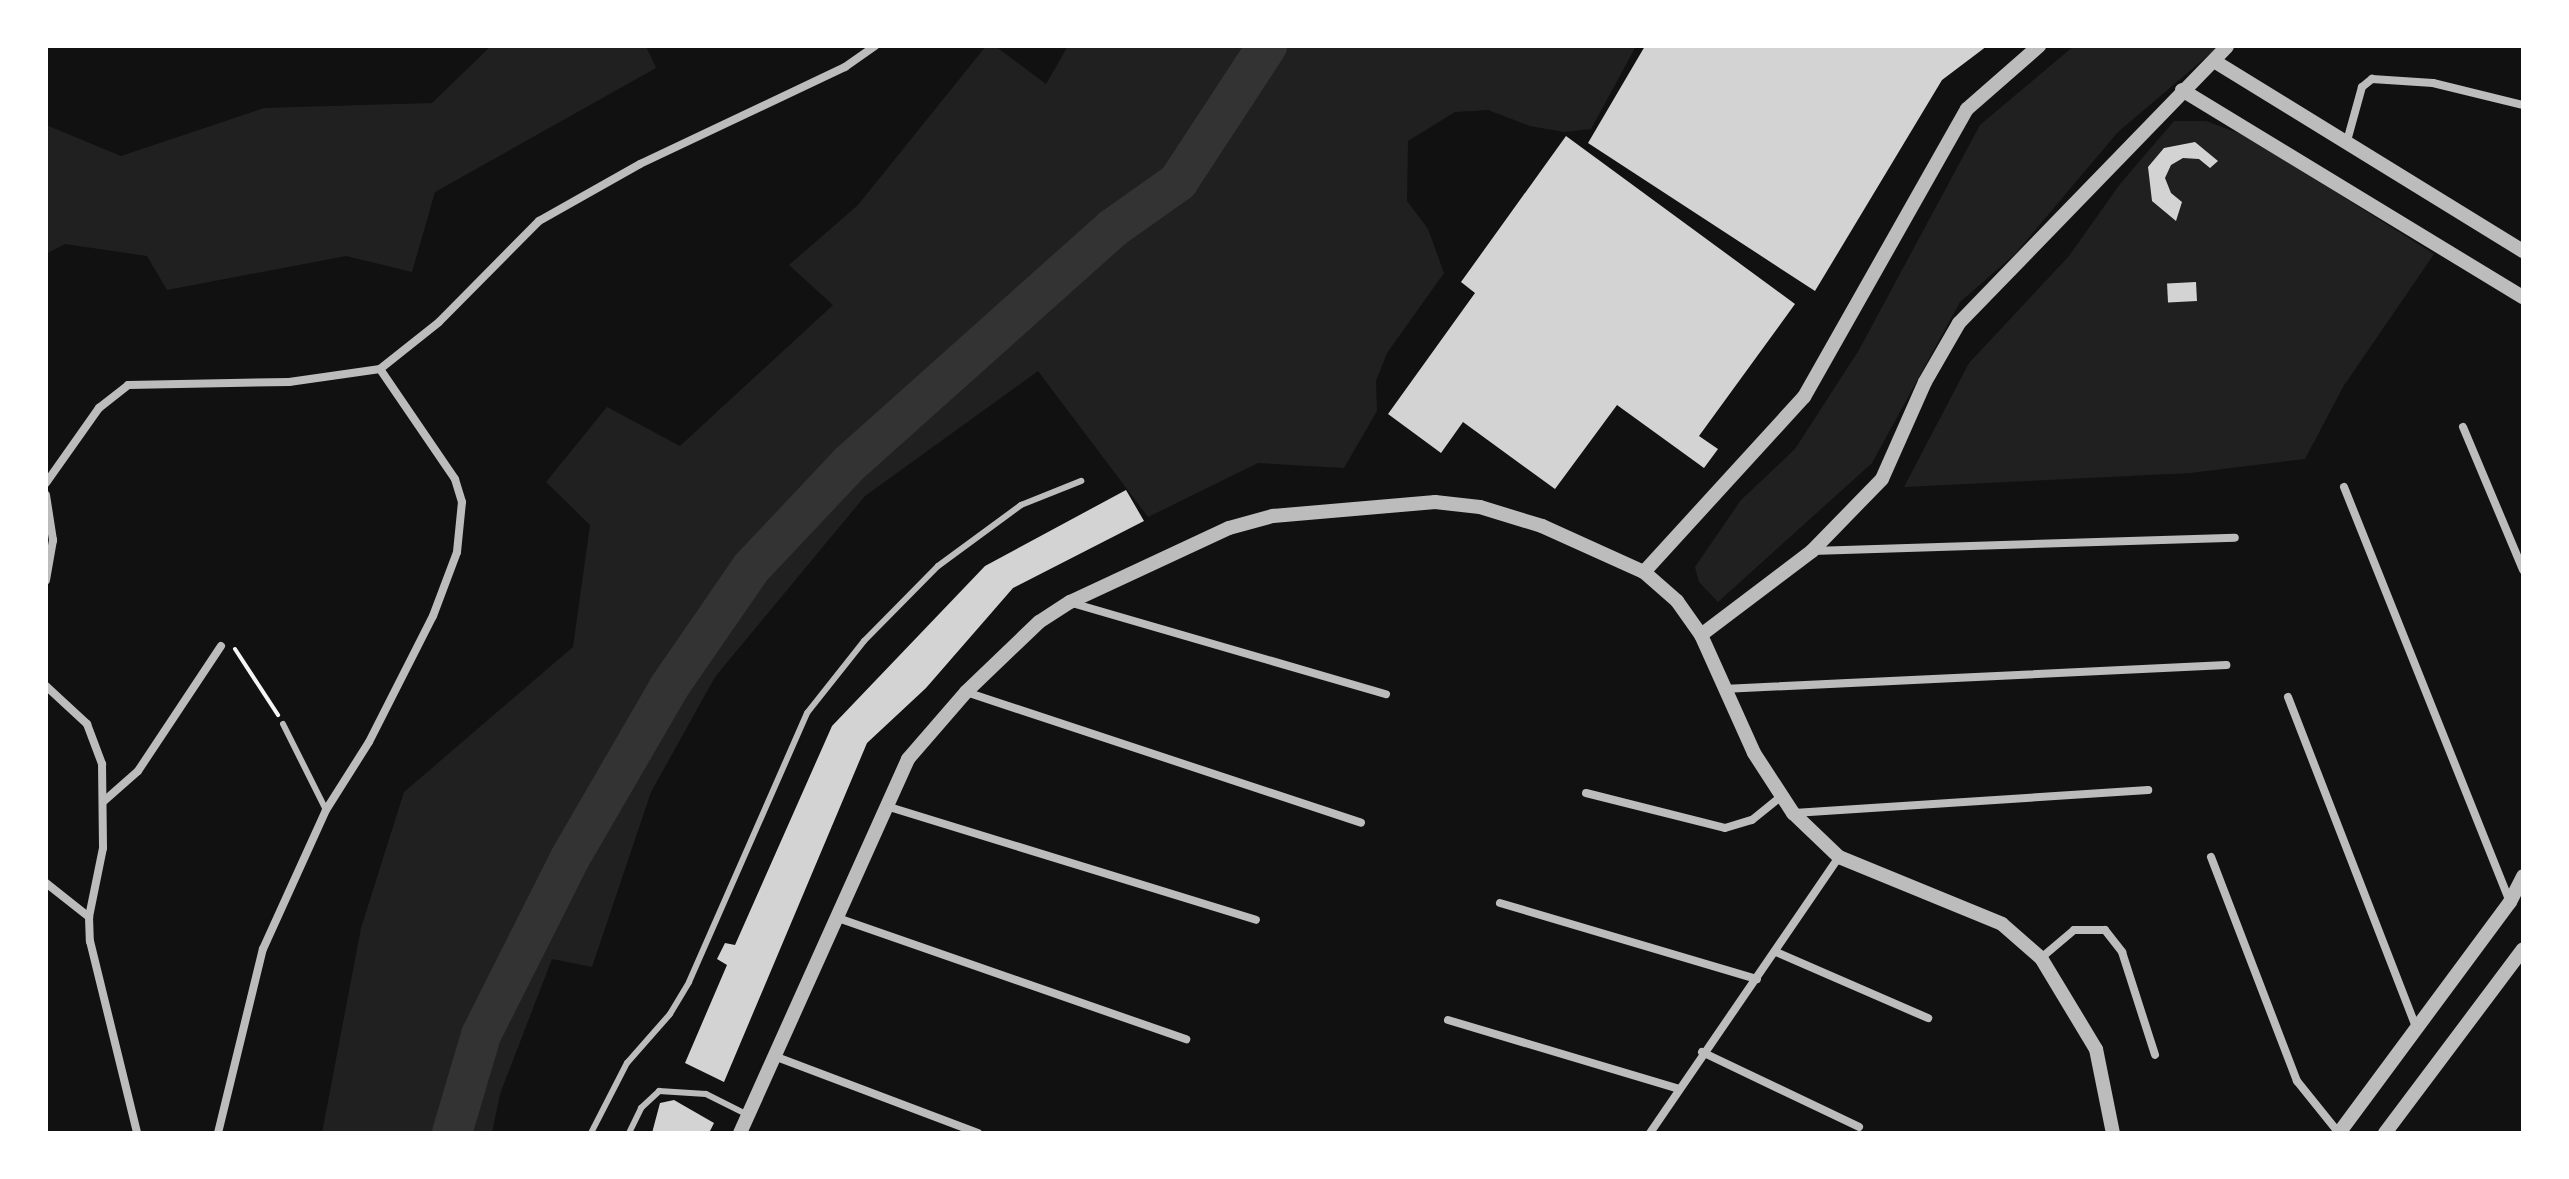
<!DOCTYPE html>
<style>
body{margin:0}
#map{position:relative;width:2569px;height:1179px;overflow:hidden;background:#111;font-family:"Fira Sans Condensed",sans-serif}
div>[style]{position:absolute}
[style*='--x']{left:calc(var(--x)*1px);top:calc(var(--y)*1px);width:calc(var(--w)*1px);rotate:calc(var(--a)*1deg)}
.green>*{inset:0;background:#202020}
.river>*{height:40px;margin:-20px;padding:0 20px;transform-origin:20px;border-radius:20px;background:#333}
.building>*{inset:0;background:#d3d3d3;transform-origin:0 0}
.path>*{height:4px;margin:-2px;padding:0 2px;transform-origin:2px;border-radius:2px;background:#f5f5f5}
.service>*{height:6px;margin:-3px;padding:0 3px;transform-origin:3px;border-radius:3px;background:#bcbcbc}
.minor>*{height:8px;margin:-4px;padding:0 4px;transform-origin:4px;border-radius:4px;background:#bcbcbc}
.tertiary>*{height:14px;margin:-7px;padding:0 7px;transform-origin:7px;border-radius:7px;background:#bcbcbc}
span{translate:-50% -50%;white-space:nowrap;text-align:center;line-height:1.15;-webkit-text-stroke:7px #fff;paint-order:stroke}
.frame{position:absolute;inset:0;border:48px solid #fff;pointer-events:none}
</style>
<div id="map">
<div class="green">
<div style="clip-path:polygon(491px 46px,646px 46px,656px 68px,435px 192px,412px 272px,346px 256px,167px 290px,147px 256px,65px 244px,46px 254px,46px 125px,121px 156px,264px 108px,432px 103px)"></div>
<div style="clip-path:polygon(986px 46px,995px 46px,1046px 84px,1068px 46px,1636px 46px,1591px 129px,1564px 132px,1530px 126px,1488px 110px,1455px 112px,1408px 141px,1407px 201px,1428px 229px,1444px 273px,1387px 353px,1376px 381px,1377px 411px,1344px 468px,1258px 463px,1148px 517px,1038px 371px,865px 496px,715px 677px,651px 792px,592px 967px,552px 959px,500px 1094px,492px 1133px,322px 1133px,361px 928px,404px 792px,573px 647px,590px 525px,546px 482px,607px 407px,680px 446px,833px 305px,789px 265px,858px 205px)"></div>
<div style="clip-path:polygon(2074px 46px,2219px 46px,2118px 132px,2015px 254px,1960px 302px,1872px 463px,1718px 602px,1699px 582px,1695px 567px,1741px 500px,1795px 449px,1859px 350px,1980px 125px)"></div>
<div style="clip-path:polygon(2174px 121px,2206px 121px,2246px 136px,2434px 254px,2343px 387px,2305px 459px,2190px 473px,1904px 487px,1969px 363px,2069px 256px,2120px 184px)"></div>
</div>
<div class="river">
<div style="--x:452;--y:1133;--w:102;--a:-73.5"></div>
<div style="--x:481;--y:1035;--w:198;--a:-63.3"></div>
<div style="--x:570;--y:858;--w:198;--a:-59.9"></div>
<div style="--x:669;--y:687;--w:145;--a:-55.4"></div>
<div style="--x:751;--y:568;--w:143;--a:-46.7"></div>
<div style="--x:849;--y:464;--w:354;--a:-41.8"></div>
<div style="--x:1113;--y:228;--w:80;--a:-35.3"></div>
<div style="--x:1178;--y:182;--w:163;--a:-56.8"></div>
</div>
<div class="building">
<div style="clip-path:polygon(1645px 46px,1987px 46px,1942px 80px,1815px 291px,1588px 143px)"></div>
<div style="clip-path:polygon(1566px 136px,1795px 304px,1699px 436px,1718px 449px,1704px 468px,1617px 405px,1555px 489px,1463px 422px,1441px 453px,1388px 414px,1475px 293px,1461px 282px)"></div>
<div style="clip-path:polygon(2195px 142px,2218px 161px,2210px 168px,2199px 159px,2183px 158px,2171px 165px,2165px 178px,2171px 193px,2182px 202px,2176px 221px,2152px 201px,2148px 167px,2164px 148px)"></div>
<div style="left:2196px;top:282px;width:19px;height:29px;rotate:87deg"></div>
<div style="clip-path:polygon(1126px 490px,1144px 521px,1013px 588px,926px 688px,867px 743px,724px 1082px,685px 1063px,727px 965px,717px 959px,725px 943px,735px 945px,832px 726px,985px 566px)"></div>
<div style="clip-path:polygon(674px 1100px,714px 1123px,709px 1133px,652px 1133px,660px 1103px)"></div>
</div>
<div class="path">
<div style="--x:235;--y:649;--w:79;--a:56.9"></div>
</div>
<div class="service">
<div style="--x:283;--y:724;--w:96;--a:63.4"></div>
<div style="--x:591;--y:1133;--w:79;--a:-62.8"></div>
<div style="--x:627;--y:1063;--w:65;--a:-48.7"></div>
<div style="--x:670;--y:1014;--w:37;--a:-59"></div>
<div style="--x:689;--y:982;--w:294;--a:-66.3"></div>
<div style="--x:807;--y:713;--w:92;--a:-51.6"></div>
<div style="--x:864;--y:641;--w:105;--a:-45.4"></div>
<div style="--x:938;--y:566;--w:103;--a:-36.3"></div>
<div style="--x:1021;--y:505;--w:65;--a:-21.8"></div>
<div style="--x:629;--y:1133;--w:28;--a:-64"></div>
<div style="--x:641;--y:1108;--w:25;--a:-43"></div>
<div style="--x:659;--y:1091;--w:47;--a:3.7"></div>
<div style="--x:706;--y:1094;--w:45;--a:26.6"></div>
</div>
<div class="minor">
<div style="--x:2347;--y:141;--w:56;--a:-74.5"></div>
<div style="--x:2362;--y:87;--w:13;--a:-39"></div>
<div style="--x:2372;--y:79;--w:61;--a:3.8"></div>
<div style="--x:2433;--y:83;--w:93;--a:13.7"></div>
<div style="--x:2463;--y:427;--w:155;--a:67.2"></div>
<div style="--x:46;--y:483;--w:92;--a:-54.8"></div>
<div style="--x:99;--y:408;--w:37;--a:-38"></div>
<div style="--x:128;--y:385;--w:161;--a:-1.1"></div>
<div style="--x:289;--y:382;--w:92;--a:-8.1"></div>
<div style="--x:380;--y:369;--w:75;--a:-38.5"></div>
<div style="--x:439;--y:322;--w:142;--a:-45.3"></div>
<div style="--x:539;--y:221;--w:116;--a:-29.4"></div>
<div style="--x:640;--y:164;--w:227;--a:-25.3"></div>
<div style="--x:845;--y:67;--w:37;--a:-35"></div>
<div style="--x:2344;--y:487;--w:447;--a:68.2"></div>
<div style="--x:46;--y:495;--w:46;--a:81.2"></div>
<div style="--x:53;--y:540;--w:41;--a:99.9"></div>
<div style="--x:1812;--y:551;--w:423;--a:-1.8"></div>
<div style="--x:1072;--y:603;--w:327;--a:16.2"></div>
<div style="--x:46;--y:686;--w:56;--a:42.8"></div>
<div style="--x:87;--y:724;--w:43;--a:69.4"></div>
<div style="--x:102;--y:764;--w:84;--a:89.3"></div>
<div style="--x:103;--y:848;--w:70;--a:101.5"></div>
<div style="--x:89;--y:917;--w:24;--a:88"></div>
<div style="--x:90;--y:941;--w:198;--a:76.2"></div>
<div style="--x:1723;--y:689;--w:504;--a:-2.73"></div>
<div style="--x:966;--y:692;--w:416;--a:18.3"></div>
<div style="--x:2288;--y:697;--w:354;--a:68.8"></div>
<div style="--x:1586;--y:793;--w:143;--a:14.1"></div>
<div style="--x:1725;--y:828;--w:28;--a:-17"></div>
<div style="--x:1752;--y:820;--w:36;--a:-39"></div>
<div style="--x:104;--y:801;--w:45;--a:-41.4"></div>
<div style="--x:138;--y:771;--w:150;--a:-56.4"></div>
<div style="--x:886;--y:806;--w:387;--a:17.1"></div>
<div style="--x:1794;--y:813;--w:355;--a:-3.7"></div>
<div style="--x:2211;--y:857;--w:240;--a:69"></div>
<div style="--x:2297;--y:1081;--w:67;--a:51.1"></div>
<div style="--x:46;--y:883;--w:55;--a:38.3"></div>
<div style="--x:1500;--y:903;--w:268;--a:16.5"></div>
<div style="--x:835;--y:917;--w:372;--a:19.2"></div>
<div style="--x:1776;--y:952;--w:166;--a:23.5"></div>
<div style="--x:2041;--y:958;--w:43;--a:-40.3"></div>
<div style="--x:2074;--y:930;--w:31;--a:0"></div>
<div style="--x:2105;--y:930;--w:28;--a:52"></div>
<div style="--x:2122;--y:952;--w:108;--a:72.2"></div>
<div style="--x:1448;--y:1020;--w:241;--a:16.6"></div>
<div style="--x:1702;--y:1052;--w:174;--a:25.5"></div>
<div style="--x:774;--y:1056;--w:218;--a:20.7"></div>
<div style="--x:218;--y:1133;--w:189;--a:-76.3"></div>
<div style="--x:263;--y:949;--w:153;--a:-65.6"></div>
<div style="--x:326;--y:810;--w:80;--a:-57.7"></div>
<div style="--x:369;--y:742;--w:141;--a:-63.1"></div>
<div style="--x:433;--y:616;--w:68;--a:-69.4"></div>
<div style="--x:457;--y:552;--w:50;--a:-84.3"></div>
<div style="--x:462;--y:502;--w:24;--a:-107"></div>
<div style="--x:455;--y:479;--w:133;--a:-124.3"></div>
<div style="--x:1650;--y:1133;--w:335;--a:-55.6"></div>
</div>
<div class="tertiary">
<div style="--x:2214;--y:61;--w:363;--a:31.6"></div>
<div style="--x:2182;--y:90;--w:399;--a:31.3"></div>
<div style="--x:1644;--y:572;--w:237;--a:-47.6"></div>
<div style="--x:1804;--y:397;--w:331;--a:-60.5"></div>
<div style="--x:1967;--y:109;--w:96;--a:-41.2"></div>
<div style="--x:1701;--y:635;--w:139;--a:-37.1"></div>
<div style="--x:1812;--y:551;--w:100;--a:-45.8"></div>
<div style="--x:1882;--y:479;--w:106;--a:-66.1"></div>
<div style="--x:1925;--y:382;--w:68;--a:-60"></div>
<div style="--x:1959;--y:323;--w:385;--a:-45.9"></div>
<div style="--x:740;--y:1133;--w:410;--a:-65.8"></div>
<div style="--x:908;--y:759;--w:89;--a:-49.1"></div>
<div style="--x:966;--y:692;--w:101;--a:-43.8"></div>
<div style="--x:1039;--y:622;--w:37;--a:-33"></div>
<div style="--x:1070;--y:602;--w:175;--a:-25"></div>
<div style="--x:1229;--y:528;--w:46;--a:-15.3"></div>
<div style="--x:1273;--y:516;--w:163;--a:-4.9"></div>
<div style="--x:1435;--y:502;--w:45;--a:6.3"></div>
<div style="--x:1480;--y:507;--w:65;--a:17"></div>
<div style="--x:1542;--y:526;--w:112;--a:24.3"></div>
<div style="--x:1644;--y:572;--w:44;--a:41.3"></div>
<div style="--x:1677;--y:601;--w:42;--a:54.8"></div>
<div style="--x:1701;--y:635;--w:129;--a:65.8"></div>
<div style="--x:1754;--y:753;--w:72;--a:57"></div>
<div style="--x:1793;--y:813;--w:64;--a:43.7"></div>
<div style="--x:1839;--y:857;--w:176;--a:22.3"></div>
<div style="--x:2002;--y:924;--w:52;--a:41.1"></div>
<div style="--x:2041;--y:958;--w:106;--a:58.9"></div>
<div style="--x:2096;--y:1049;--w:86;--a:78.6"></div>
<div style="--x:2339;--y:1133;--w:287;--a:-53.5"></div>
<div style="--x:2510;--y:902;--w:29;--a:-63"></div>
<div style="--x:2385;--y:1133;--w:230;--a:-53.1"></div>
</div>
<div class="frame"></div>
</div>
